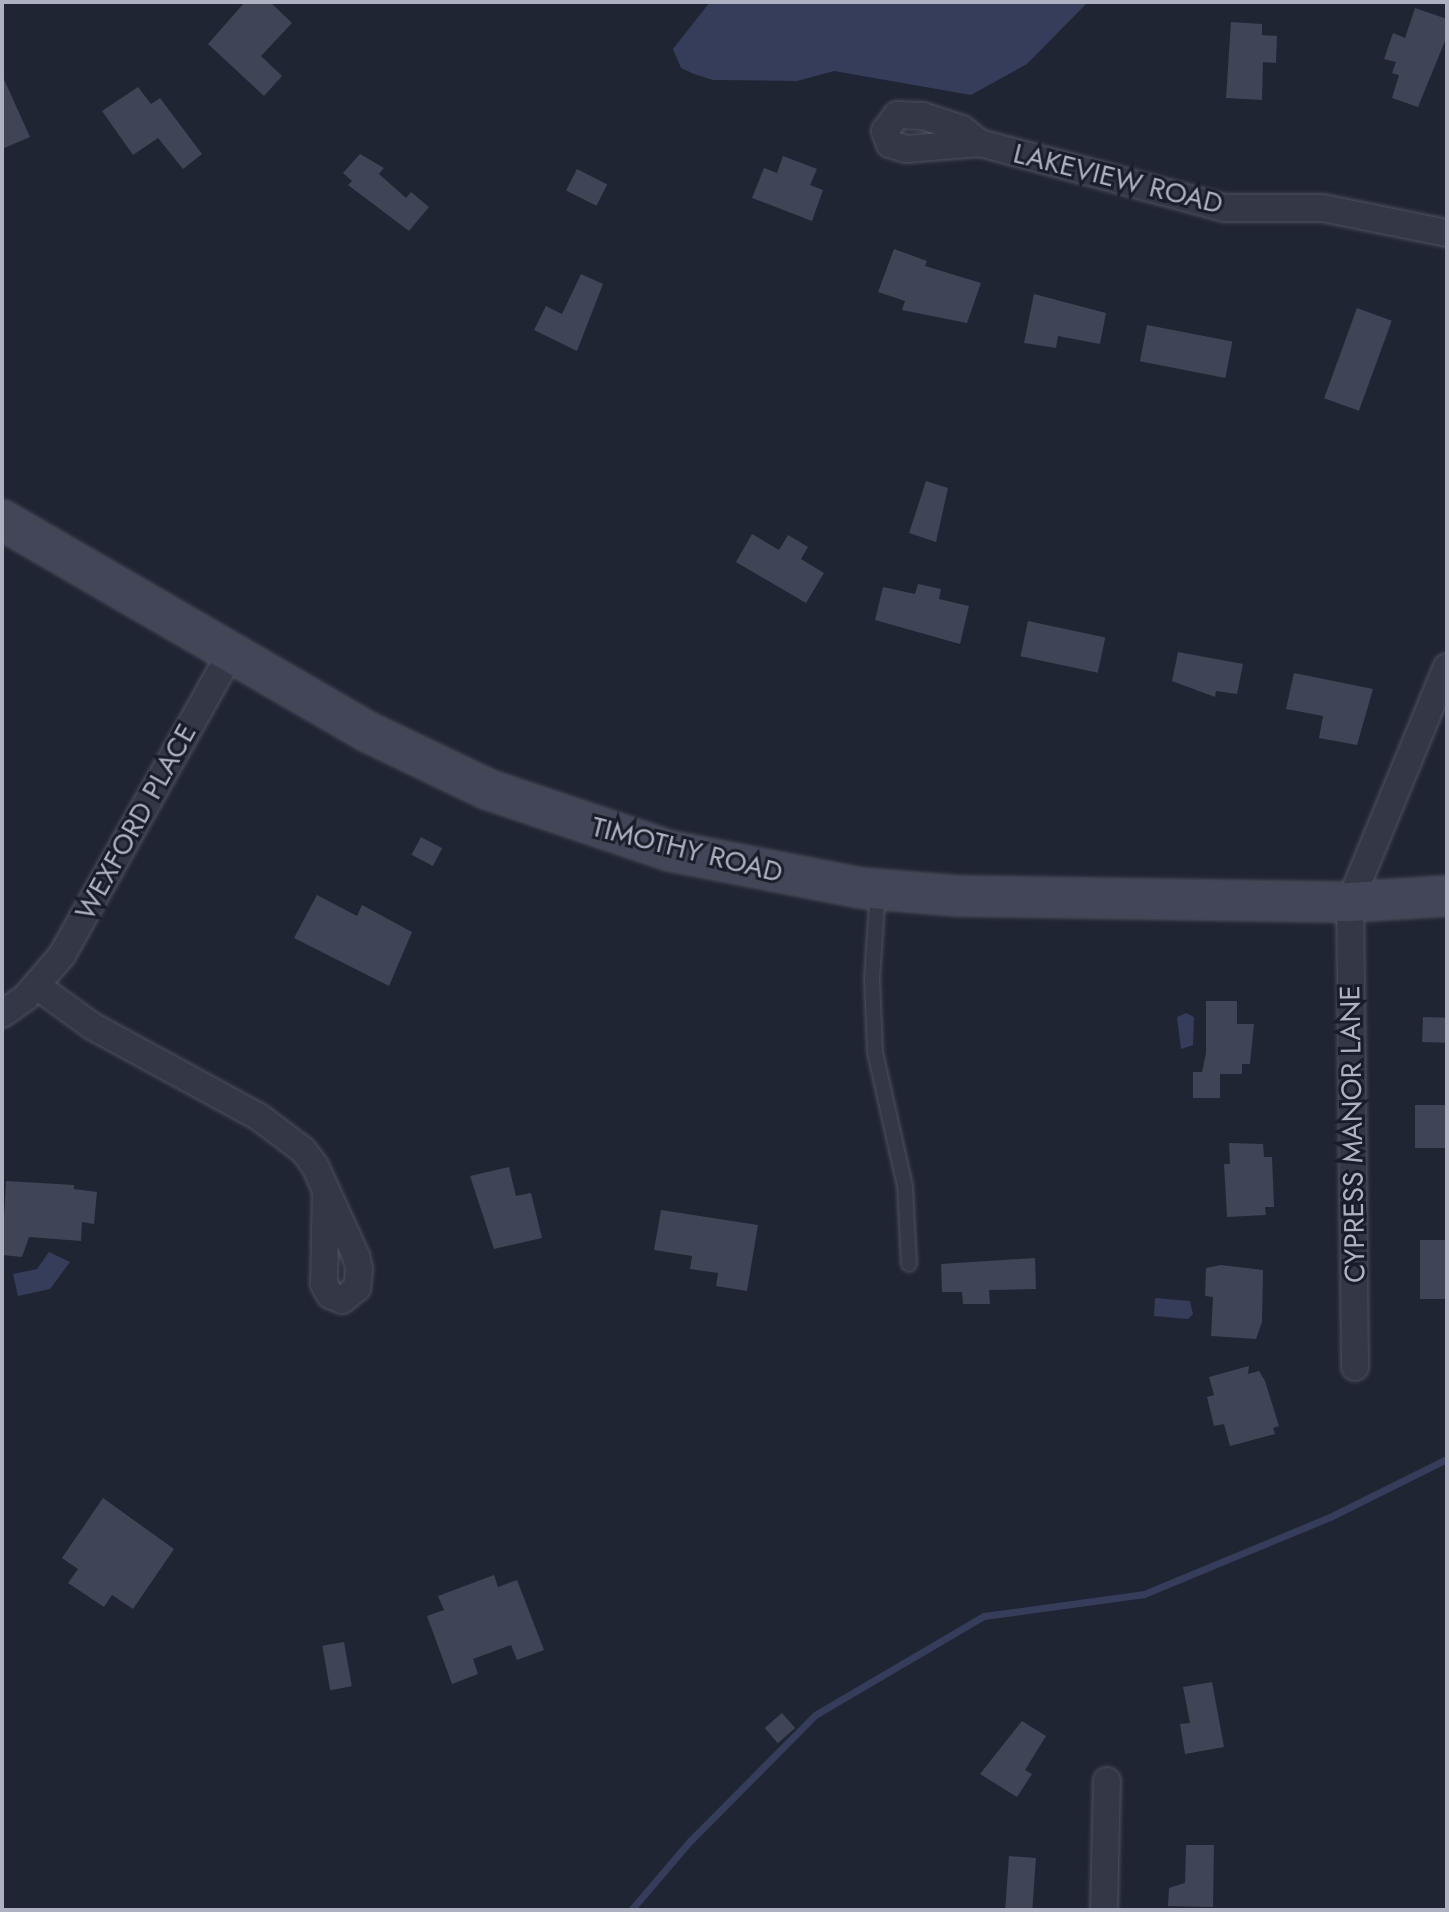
<!DOCTYPE html>
<style>
body{margin:0}
#map{position:relative;width:1449px;height:1912px;overflow:hidden;background:#202534;font-family:Jost,sans-serif}
div>[style]{position:absolute}
[style*='--x']{left:calc(var(--x)*1px);top:calc(var(--y)*1px);width:calc(var(--w)*1px);rotate:calc(var(--a)*1deg)}
.water>*{inset:0;background:#353d5a}
.stream>*{height:7px;margin:-3.5px;padding:0 3.5px;transform-origin:3.5px;border-radius:3.5px;background:#353d5a}
.building>*{inset:0;background:#3f4457;transform-origin:0 0}
.roads{filter:drop-shadow(0 0 2px #4e5260) drop-shadow(0 0 2px #4e5260)}
.service>*{height:14px;margin:-7px;padding:0 7px;transform-origin:7px;border-radius:7px;background:#343745}
.minor>*{height:26px;margin:-13px;padding:0 13px;transform-origin:13px;border-radius:13px;background:#343745}
.secondary>*{height:38px;margin:-19px;padding:0 19px;transform-origin:19px;border-radius:19px;background:#424658}
span{translate:-50% -50%;white-space:nowrap;text-align:center;line-height:1.15;-webkit-text-stroke:6px #191d29;paint-order:stroke}
.street-label{font-size:28px;color:#aeb1c2}
.frame{position:absolute;inset:0;border:4px solid #aeb1c2;pointer-events:none}
</style>
<div id="map">
<div class="water">
<div style="clip-path:polygon(710px 2px,1088px 2px,1027px 64px,971px 95px,834px 71px,797px 81px,713px 80px,694px 74px,681px 68px,673px 49px)"></div>
<div style="clip-path:polygon(1186px 1013px,1194px 1017px,1193px 1045px,1181px 1049px,1177px 1017px)"></div>
<div style="clip-path:polygon(49px 1252px,70px 1262px,50px 1289px,18px 1296px,13px 1274px,37px 1269px)"></div>
<div style="clip-path:polygon(1155px 1298px,1190px 1301px,1193px 1314px,1188px 1319px,1154px 1316px)"></div>
</div>
<div class="stream">
<div style="--x:631;--y:1910;--w:91;--a:-49.5"></div>
<div style="--x:690;--y:1841;--w:177;--a:-45.2"></div>
<div style="--x:815;--y:1715;--w:196;--a:-30.4"></div>
<div style="--x:984;--y:1616;--w:162;--a:-7.8"></div>
<div style="--x:1144;--y:1594;--w:201;--a:-22.5"></div>
<div style="--x:1330;--y:1517;--w:131;--a:-26.4"></div>
</div>
<div class="building">
<div style="clip-path:polygon(245px 2px,270px 2px,292px 23px,261px 56px,282px 76px,264px 96px,208px 44px)"></div>
<div style="clip-path:polygon(1415px 8px,1447px 19px,1447px 36px,1418px 107px,1392px 98px,1399px 75px,1392px 73px,1396px 62px,1384px 59px,1393px 33px,1405px 38px)"></div>
<div style="clip-path:polygon(1231px 22px,1262px 24px,1262px 35px,1277px 36px,1276px 63px,1263px 62px,1262px 100px,1226px 98px)"></div>
<div style="clip-path:polygon(2px 75px,30px 137px,2px 149px)"></div>
<div style="clip-path:polygon(138px 87px,151px 104px,160px 98px,202px 154px,183px 169px,158px 138px,133px 155px,102px 111px)"></div>
<div style="clip-path:polygon(360px 154px,384px 168px,379px 174px,406px 198px,411px 192px,429px 207px,409px 231px,348px 185px,352px 181px,343px 173px)"></div>
<div style="clip-path:polygon(783px 156px,817px 169px,810px 185px,823px 190px,812px 221px,752px 198px,764px 168px,777px 173px)"></div>
<div style="left:577px;top:169px;width:34px;height:24px;rotate:27deg"></div>
<div style="clip-path:polygon(894px 249px,927px 261px,925px 266px,981px 283px,967px 323px,902px 310px,905px 301px,878px 292px)"></div>
<div style="clip-path:polygon(581px 274px,603px 284px,577px 351px,534px 330px,546px 306px,562px 314px)"></div>
<div style="clip-path:polygon(1034px 294px,1106px 313px,1100px 344px,1058px 336px,1056px 348px,1024px 343px)"></div>
<div style="left:1357px;top:308px;width:37px;height:96px;rotate:20deg"></div>
<div style="left:1147px;top:325px;width:87px;height:37px;rotate:11deg"></div>
<div style="clip-path:polygon(926px 481px,948px 488px,936px 542px,909px 533px)"></div>
<div style="clip-path:polygon(752px 534px,779px 550px,788px 535px,808px 547px,801px 559px,824px 573px,806px 603px,736px 562px)"></div>
<div style="clip-path:polygon(918px 584px,941px 589px,939px 599px,969px 606px,960px 644px,875px 620px,883px 587px,915px 594px)"></div>
<div style="left:1028px;top:621px;width:79px;height:36px;rotate:12deg"></div>
<div style="clip-path:polygon(1178px 652px,1243px 664px,1237px 694px,1216px 691px,1215px 697px,1172px 681px)"></div>
<div style="clip-path:polygon(1294px 673px,1373px 689px,1357px 745px,1319px 738px,1323px 716px,1286px 709px)"></div>
<div style="left:421px;top:837px;width:24px;height:20px;rotate:28deg"></div>
<div style="clip-path:polygon(317px 895px,357px 916px,362px 905px,412px 932px,389px 986px,294px 938px)"></div>
<div style="clip-path:polygon(1206px 1001px,1237px 1001px,1237px 1024px,1254px 1024px,1250px 1064px,1242px 1064px,1242px 1074px,1220px 1074px,1220px 1098px,1193px 1098px,1193px 1072px,1202px 1072px,1206px 1053px)"></div>
<div style="left:1423px;top:1017px;width:24px;height:25px;rotate:2deg"></div>
<div style="left:1415px;top:1105px;width:32px;height:43px"></div>
<div style="clip-path:polygon(1229px 1143px,1263px 1144px,1264px 1157px,1272px 1157px,1274px 1207px,1265px 1207px,1266px 1215px,1227px 1217px,1224px 1164px,1230px 1164px)"></div>
<div style="clip-path:polygon(509px 1167px,516px 1196px,531px 1193px,542px 1238px,494px 1249px,470px 1176px)"></div>
<div style="clip-path:polygon(6px 1181px,74px 1185px,74px 1189px,97px 1192px,94px 1224px,82px 1222px,81px 1241px,29px 1237px,22px 1257px,2px 1255px)"></div>
<div style="clip-path:polygon(661px 1210px,758px 1225px,747px 1291px,716px 1286px,718px 1273px,690px 1269px,692px 1256px,654px 1250px)"></div>
<div style="left:1420px;top:1240px;width:27px;height:59px"></div>
<div style="clip-path:polygon(1035px 1258px,1036px 1289px,989px 1290px,990px 1304px,963px 1304px,962px 1292px,942px 1292px,941px 1264px)"></div>
<div style="clip-path:polygon(1221px 1265px,1263px 1270px,1262px 1322px,1256px 1339px,1211px 1336px,1213px 1297px,1205px 1296px,1206px 1268px)"></div>
<div style="clip-path:polygon(1249px 1366px,1248px 1374px,1259px 1371px,1265px 1381px,1279px 1426px,1273px 1428px,1275px 1434px,1230px 1446px,1224px 1424px,1214px 1426px,1207px 1397px,1214px 1395px,1209px 1377px)"></div>
<div style="clip-path:polygon(103px 1498px,174px 1549px,133px 1609px,112px 1595px,104px 1607px,68px 1583px,78px 1569px,62px 1558px)"></div>
<div style="clip-path:polygon(494px 1575px,498px 1587px,517px 1580px,544px 1650px,517px 1660px,511px 1645px,473px 1659px,478px 1674px,452px 1684px,427px 1616px,444px 1610px,438px 1596px)"></div>
<div style="left:344px;top:1642px;width:45px;height:22px;rotate:80deg"></div>
<div style="clip-path:polygon(1212px 1682px,1224px 1747px,1185px 1754px,1180px 1724px,1190px 1723px,1183px 1687px)"></div>
<div style="left:782px;top:1713px;width:20px;height:23px;rotate:49deg"></div>
<div style="clip-path:polygon(1022px 1721px,1046px 1736px,1025px 1770px,1032px 1774px,1017px 1797px,980px 1774px)"></div>
<div style="clip-path:polygon(1186px 1845px,1214px 1845px,1213px 1907px,1168px 1906px,1169px 1888px,1185px 1883px)"></div>
<div style="left:1009px;top:1856px;width:27px;height:54px;rotate:4deg"></div>
</div>
<div class="roads">
<div class="service">
<div style="--x:878;--y:890;--w:89;--a:93.9"></div>
<div style="--x:872;--y:979;--w:73;--a:87.6"></div>
<div style="--x:875;--y:1052;--w:137;--a:77.4"></div>
<div style="--x:905;--y:1186;--w:78;--a:87.1"></div>
</div>
<div class="minor">
<div style="--x:980;--y:143;--w:74;--a:175.4"></div>
<div style="--x:906;--y:149;--w:17;--a:-163"></div>
<div style="--x:890;--y:144;--w:14;--a:-111"></div>
<div style="--x:885;--y:131;--w:20;--a:-53"></div>
<div style="--x:897;--y:115;--w:26;--a:2"></div>
<div style="--x:923;--y:116;--w:41;--a:18.4"></div>
<div style="--x:962;--y:129;--w:23;--a:38"></div>
<div style="--x:980;--y:143;--w:253;--a:14.9"></div>
<div style="--x:1224;--y:208;--w:99;--a:0"></div>
<div style="--x:1323;--y:208;--w:126;--a:11.4"></div>
<div style="--x:37;--y:986;--w:68;--a:36"></div>
<div style="--x:92;--y:1026;--w:190;--a:28.6"></div>
<div style="--x:259;--y:1117;--w:55;--a:36.9"></div>
<div style="--x:303;--y:1150;--w:20;--a:53"></div>
<div style="--x:315;--y:1166;--w:99;--a:65.5"></div>
<div style="--x:356;--y:1256;--w:13;--a:77"></div>
<div style="--x:359;--y:1269;--w:19;--a:96"></div>
<div style="--x:357;--y:1288;--w:19;--a:141"></div>
<div style="--x:342;--y:1300;--w:13;--a:-157"></div>
<div style="--x:330;--y:1295;--w:13;--a:-119"></div>
<div style="--x:324;--y:1284;--w:93;--a:-88.8"></div>
<div style="--x:2;--y:1014;--w:28;--a:-35"></div>
<div style="--x:25;--y:998;--w:57;--a:-49.3"></div>
<div style="--x:62;--y:955;--w:345;--a:-60.8"></div>
<div style="--x:1355;--y:1367;--w:465;--a:-90.6"></div>
<div style="--x:1350;--y:902;--w:254;--a:-67.6"></div>
<div style="--x:1104;--y:1910;--w:129;--a:-88.7"></div>
</div>
<div class="secondary">
<div style="--x:2;--y:520;--w:423;--a:30.1"></div>
<div style="--x:368;--y:732;--w:132;--a:25.6"></div>
<div style="--x:487;--y:789;--w:193;--a:18.7"></div>
<div style="--x:670;--y:851;--w:195;--a:11"></div>
<div style="--x:861;--y:888;--w:97;--a:4.7"></div>
<div style="--x:958;--y:896;--w:392;--a:0.9"></div>
<div style="--x:1350;--y:902;--w:97;--a:-3.5"></div>
</div>
</div>
<div class="street-label">
<span style="left:1118px;top:179px;rotate:14deg">LAKEVIEW ROAD</span>
<span style="left:136px;top:822px;rotate:-61deg">WEXFORD PLACE</span>
<span style="left:687px;top:850px;rotate:14deg">TIMOTHY ROAD</span>
<span style="left:1353px;top:1134px;rotate:-91deg">CYPRESS MANOR LANE</span>
</div>
<div class="frame"></div>
</div>
